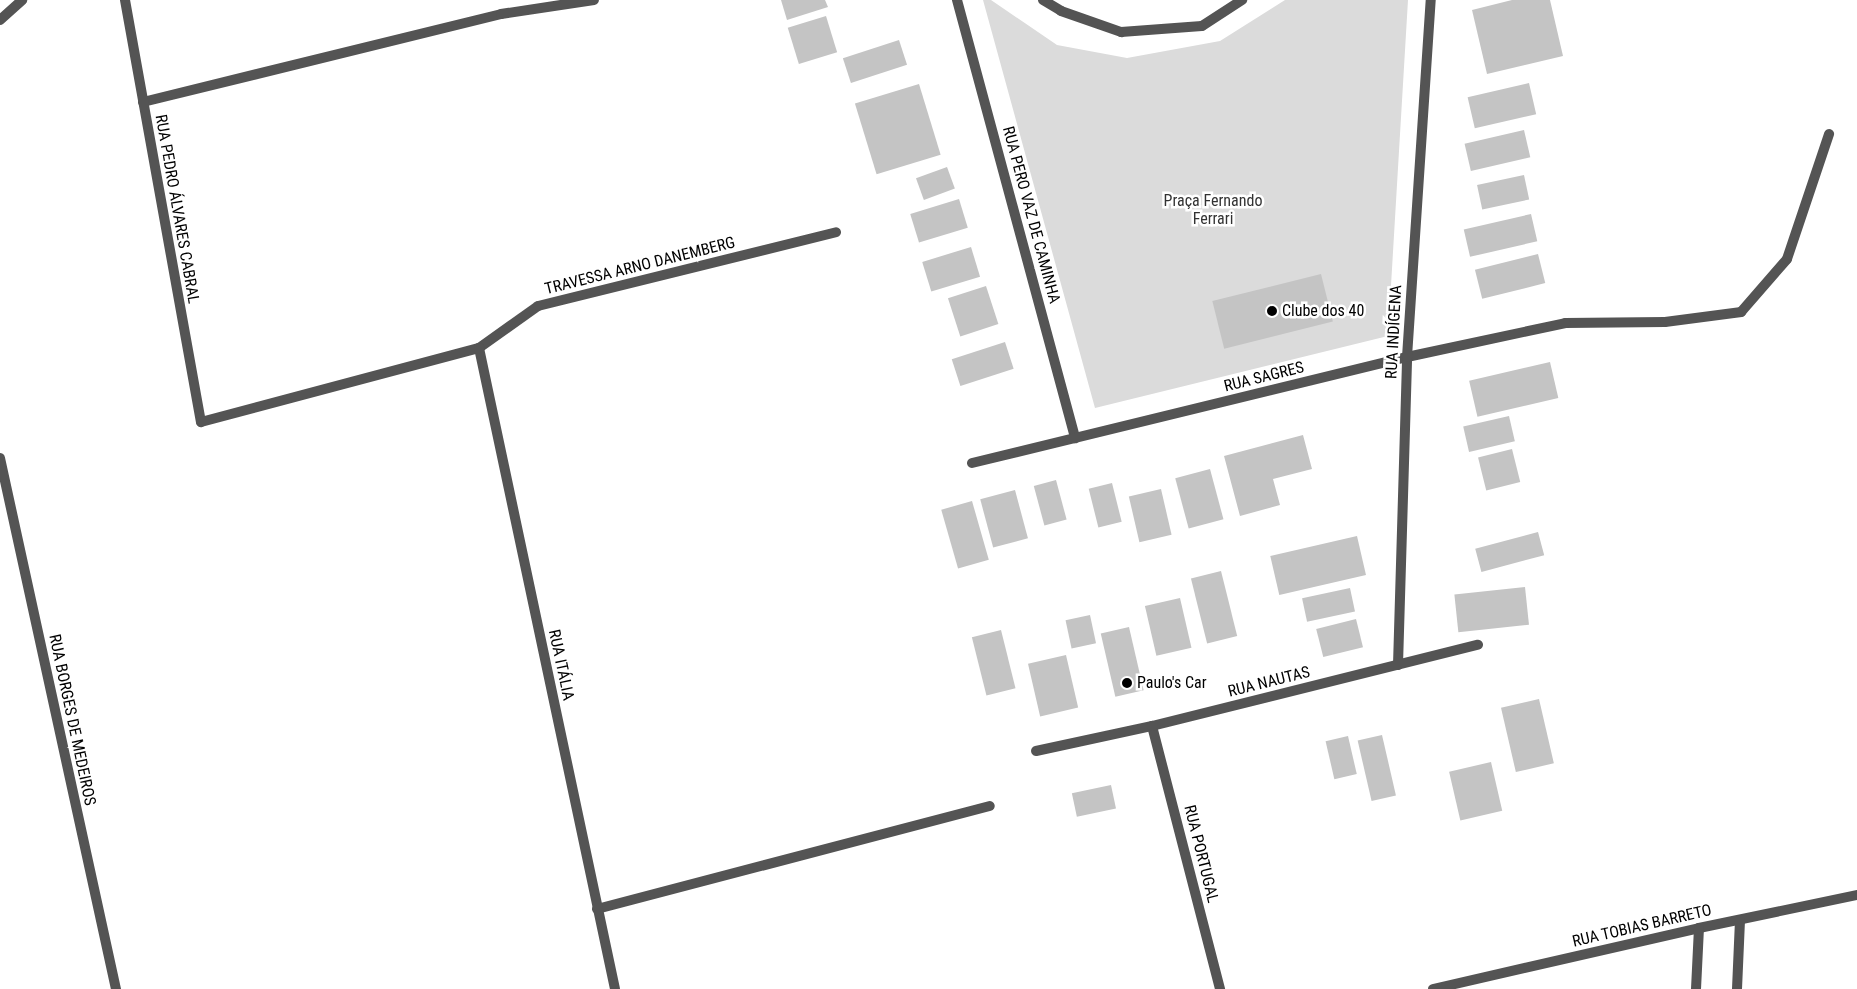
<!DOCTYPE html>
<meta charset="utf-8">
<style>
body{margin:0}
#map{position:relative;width:1857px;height:989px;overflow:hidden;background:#fff;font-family:"Roboto Condensed",sans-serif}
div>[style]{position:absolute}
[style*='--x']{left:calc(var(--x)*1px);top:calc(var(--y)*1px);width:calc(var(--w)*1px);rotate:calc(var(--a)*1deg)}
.green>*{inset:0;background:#dbdbdb}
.building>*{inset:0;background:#c4c4c4;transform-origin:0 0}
.service>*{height:10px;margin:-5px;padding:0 5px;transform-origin:5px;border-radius:5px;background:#545454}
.minor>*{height:10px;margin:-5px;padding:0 5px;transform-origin:5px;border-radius:5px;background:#545454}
.tertiary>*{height:10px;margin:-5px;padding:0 5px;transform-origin:5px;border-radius:5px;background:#545454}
.dots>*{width:14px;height:14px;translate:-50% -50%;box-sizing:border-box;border:2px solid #fff;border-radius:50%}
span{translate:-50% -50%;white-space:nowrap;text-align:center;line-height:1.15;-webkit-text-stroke:5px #fff;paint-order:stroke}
.park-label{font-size:16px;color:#323232}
.street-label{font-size:16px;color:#000}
.poi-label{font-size:16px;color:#000}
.left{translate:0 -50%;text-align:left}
</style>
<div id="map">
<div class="green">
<div style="clip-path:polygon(983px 0,991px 0,1057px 45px,1127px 58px,1220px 41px,1285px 0,1408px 0,1388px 336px,1095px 408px)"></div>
</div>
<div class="building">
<div style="clip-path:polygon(781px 0,825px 0,828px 7px,787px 20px)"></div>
<div style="clip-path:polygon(1512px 0,1550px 0,1563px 56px,1487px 74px,1472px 10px)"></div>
<div style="left:826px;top:16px;width:38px;height:40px;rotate:73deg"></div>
<div style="left:899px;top:40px;width:26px;height:59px;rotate:72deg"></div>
<div style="left:1529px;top:83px;width:32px;height:63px;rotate:77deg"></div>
<div style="left:919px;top:84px;width:74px;height:67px;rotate:73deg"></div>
<div style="left:1524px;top:130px;width:28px;height:61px;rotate:77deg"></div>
<div style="left:947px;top:167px;width:23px;height:33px;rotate:70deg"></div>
<div style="left:1524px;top:175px;width:25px;height:48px;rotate:78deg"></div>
<div style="left:959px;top:199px;width:30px;height:51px;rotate:73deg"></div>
<div style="left:1531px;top:214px;width:28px;height:69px;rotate:77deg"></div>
<div style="left:971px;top:247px;width:31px;height:51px;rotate:73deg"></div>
<div style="left:1538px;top:254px;width:30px;height:65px;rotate:76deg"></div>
<div style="left:1321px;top:274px;width:49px;height:112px;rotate:76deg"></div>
<div style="left:986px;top:286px;width:40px;height:40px;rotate:72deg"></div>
<div style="left:1005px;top:342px;width:28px;height:56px;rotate:72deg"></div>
<div style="left:1550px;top:362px;width:37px;height:83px;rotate:77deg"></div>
<div style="left:1509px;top:416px;width:26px;height:47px;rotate:77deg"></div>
<div style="clip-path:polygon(1303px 435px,1312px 469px,1273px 479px,1280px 505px,1240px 516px,1224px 456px)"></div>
<div style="left:1512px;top:449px;width:34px;height:35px;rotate:76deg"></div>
<div style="left:1210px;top:469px;width:52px;height:36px;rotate:75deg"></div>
<div style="left:1056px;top:480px;width:41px;height:23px;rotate:75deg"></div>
<div style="left:1112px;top:483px;width:40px;height:24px;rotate:76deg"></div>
<div style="left:1161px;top:489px;width:47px;height:33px;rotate:77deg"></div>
<div style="left:1015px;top:490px;width:50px;height:36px;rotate:75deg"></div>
<div style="left:972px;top:501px;width:61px;height:32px;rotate:74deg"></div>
<div style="left:1538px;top:532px;width:24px;height:65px;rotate:75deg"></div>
<div style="left:1357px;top:536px;width:40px;height:89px;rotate:77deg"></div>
<div style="left:1221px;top:571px;width:67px;height:31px;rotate:76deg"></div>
<div style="left:1525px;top:587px;width:38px;height:71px;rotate:84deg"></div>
<div style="left:1350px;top:588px;width:24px;height:49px;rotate:78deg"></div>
<div style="left:1180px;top:598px;width:51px;height:36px;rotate:77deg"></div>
<div style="left:1090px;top:615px;width:29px;height:25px;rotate:78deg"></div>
<div style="left:1356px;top:619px;width:29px;height:41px;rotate:76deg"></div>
<div style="left:1129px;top:627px;width:65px;height:29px;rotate:77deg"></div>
<div style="left:1001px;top:630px;width:60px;height:30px;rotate:76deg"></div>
<div style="left:1066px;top:655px;width:54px;height:39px;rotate:77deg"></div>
<div style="left:1539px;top:699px;width:66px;height:39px;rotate:77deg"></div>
<div style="left:1382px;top:735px;width:62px;height:25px;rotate:77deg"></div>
<div style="left:1348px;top:736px;width:39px;height:23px;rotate:77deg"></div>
<div style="left:1491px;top:762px;width:50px;height:43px;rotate:77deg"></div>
<div style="left:1111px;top:785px;width:24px;height:40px;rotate:78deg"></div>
</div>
<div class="service">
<div style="--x:143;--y:102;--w:369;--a:-13.8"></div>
<div style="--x:501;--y:14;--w:94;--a:-8.6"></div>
<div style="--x:1565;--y:323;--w:100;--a:-0.6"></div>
<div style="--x:1665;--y:322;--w:77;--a:-7.5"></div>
<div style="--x:1741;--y:312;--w:70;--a:-49"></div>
<div style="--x:1787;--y:259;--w:132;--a:-71.4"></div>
<div style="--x:597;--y:909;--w:406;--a:-14.7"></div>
</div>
<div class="minor">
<div style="--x:957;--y:0;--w:454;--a:74.9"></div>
<div style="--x:1043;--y:0;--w:21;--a:31"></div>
<div style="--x:1061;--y:11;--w:64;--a:19.3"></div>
<div style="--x:1121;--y:32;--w:81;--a:-4.2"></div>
<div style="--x:1202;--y:26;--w:48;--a:-33"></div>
<div style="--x:479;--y:348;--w:72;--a:-35.4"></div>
<div style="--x:538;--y:306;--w:307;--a:-13.9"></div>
<div style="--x:972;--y:463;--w:448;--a:-13.7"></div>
<div style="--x:1407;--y:357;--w:162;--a:-12.1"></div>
<div style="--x:1398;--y:665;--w:308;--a:-88.3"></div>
<div style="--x:1407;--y:357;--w:358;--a:-86.2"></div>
<div style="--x:1152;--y:726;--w:272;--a:75.5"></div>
<div style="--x:1036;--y:751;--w:119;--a:-12.2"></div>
<div style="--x:1152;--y:726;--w:336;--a:-14"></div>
<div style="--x:1433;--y:989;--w:273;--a:-12.9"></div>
<div style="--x:1699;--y:928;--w:161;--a:-11.8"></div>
<div style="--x:1696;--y:989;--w:61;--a:-87.2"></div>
<div style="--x:1737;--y:989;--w:69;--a:-87.5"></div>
</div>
<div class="tertiary">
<div style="--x:125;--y:0;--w:429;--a:79.8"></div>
<div style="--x:201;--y:422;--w:288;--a:-14.9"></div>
<div style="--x:479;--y:348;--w:655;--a:78.02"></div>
<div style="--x:0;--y:20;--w:30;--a:-42"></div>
<div style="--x:0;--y:458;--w:544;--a:77.68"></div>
</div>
<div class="dots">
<div style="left:1272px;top:311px;background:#000"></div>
<div style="left:1127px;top:683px;background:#000"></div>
</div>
<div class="park-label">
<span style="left:1213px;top:210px">Praça Fernando<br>Ferrari</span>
</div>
<div class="street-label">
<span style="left:177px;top:209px;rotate:80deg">RUA PEDRO ÁLVARES CABRAL</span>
<span style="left:1031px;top:215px;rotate:75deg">RUA PERO VAZ DE CAMINHA</span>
<span style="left:640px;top:266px;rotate:-14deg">TRAVESSA ARNO DANEMBERG</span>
<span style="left:1394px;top:332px;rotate:-87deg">RUA INDÍGENA</span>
<span style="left:1264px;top:377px;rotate:-14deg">RUA SAGRES</span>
<span style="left:561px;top:665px;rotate:78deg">RUA ITÁLIA</span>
<span style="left:1269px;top:682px;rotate:-14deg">RUA NAUTAS</span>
<span style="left:72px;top:720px;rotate:78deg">RUA BORGES DE MEDEIROS</span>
<span style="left:1201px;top:854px;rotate:76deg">RUA PORTUGAL</span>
<span style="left:1642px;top:926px;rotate:-13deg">RUA TOBIAS BARRETO</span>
</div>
<div class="poi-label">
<span class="left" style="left:1282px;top:311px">Clube dos 40</span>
<span class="left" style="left:1137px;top:683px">Paulo's Car</span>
</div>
</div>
